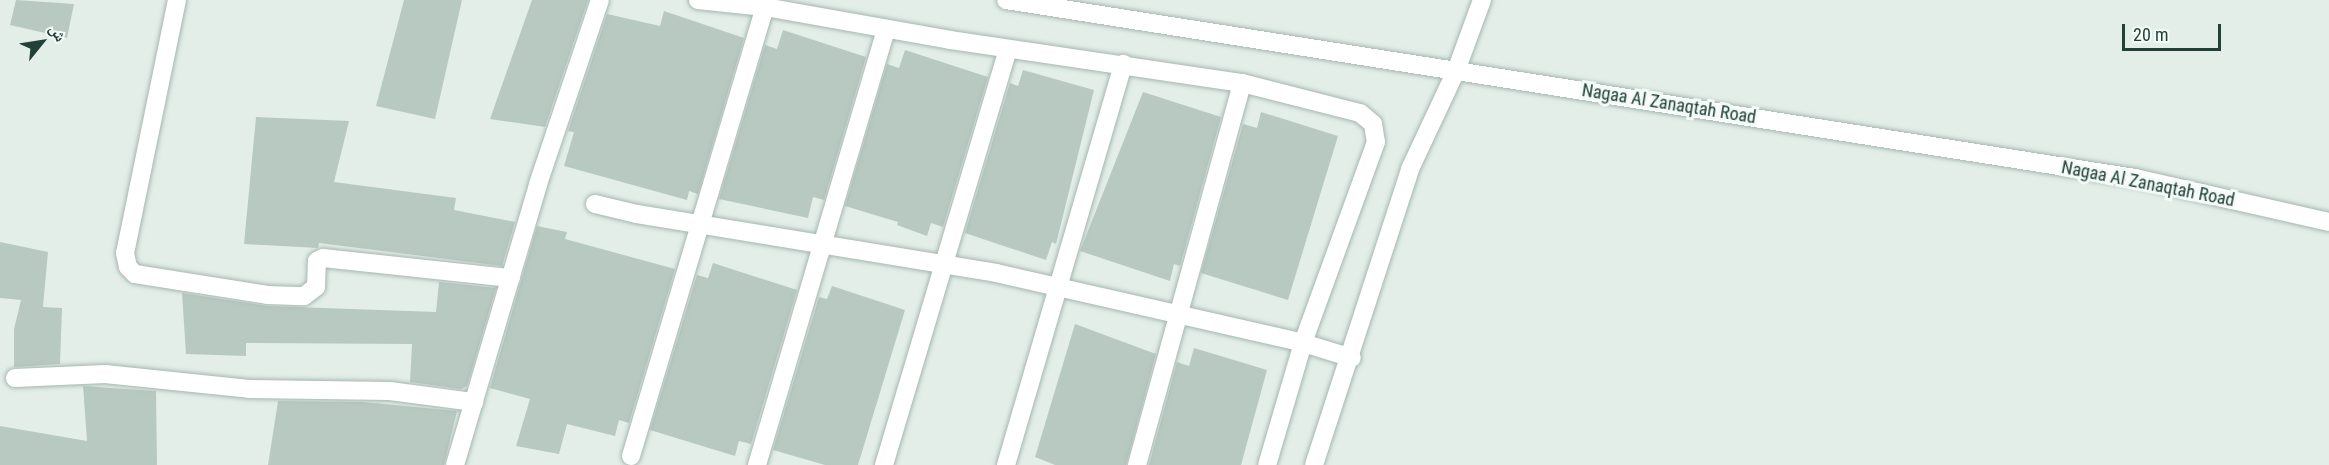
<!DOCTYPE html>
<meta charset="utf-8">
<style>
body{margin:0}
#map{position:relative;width:2329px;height:465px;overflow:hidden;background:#e3eee9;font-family:"Roboto Condensed","Noto Naskh Arabic",sans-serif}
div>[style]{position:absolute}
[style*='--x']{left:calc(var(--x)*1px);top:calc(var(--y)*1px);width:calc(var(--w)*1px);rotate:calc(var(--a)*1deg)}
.building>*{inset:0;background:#b8c9c2}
.roads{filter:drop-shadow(0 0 2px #a5b7b0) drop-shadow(0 0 2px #a5b7b0)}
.minor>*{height:18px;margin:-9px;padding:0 9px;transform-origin:9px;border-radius:9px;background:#fff}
span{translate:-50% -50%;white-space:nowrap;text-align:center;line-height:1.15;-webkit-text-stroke:6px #f4faf7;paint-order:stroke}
.street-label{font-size:18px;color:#214138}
.north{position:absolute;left:12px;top:12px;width:60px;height:60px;-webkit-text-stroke:4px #f4faf7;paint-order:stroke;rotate:60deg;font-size:16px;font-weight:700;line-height:24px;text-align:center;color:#214138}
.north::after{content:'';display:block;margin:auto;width:21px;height:27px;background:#214138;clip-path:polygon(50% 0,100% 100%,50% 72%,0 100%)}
.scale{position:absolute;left:2122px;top:24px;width:99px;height:27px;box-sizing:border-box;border:3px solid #214138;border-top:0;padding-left:8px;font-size:18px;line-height:21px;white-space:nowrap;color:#214138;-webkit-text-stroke:4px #f4faf7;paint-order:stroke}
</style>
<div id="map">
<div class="building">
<div style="clip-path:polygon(16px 0,74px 4px,67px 38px,10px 25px)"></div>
<div style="clip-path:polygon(404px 0,462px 0,435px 119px,376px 106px)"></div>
<div style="clip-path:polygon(532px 0,588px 0,545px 127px,490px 119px)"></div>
<div style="clip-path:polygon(664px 11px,744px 38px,698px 194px,689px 191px,687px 200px,564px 166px,574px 132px,568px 131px,607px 14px,660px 26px)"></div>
<div style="clip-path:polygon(783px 30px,866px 57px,824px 200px,813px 197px,808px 218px,719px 199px,765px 45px,777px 49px)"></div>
<div style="clip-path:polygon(905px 50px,988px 77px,943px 227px,931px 223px,927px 236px,897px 225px,898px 222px,845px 206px,887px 64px,899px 68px)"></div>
<div style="clip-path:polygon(1023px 70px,1094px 90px,1056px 244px,1052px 242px,1046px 260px,965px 233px,1010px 83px,1018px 86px)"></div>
<div style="clip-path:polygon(1143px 92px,1221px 117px,1180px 266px,1174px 264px,1170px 281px,1080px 251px)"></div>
<div style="clip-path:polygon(1261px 112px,1338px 136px,1288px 300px,1201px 273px,1243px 124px,1257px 128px)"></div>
<div style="clip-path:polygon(256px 117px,349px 121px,334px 182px,456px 198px,454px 210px,515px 222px,502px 266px,319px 243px,318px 248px,244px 244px)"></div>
<div style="clip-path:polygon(537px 226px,567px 232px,565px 239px,675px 269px,629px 423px,619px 420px,615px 436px,567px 424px,559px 454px,516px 446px,530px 399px,490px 388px)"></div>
<div style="clip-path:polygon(0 242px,48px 252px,43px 307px,62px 308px,60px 364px,14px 367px,14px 329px,21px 300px,0 298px)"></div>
<div style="clip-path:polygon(713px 263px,797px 290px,751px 444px,739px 441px,735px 456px,650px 430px,697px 275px,708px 278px)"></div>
<div style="clip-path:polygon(439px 282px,496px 288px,467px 386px,461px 389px,410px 382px,412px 344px,246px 343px,246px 356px,186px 354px,182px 293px,267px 306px,436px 312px)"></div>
<div style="clip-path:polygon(832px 286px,905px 310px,858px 465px,825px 465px,773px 450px,819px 297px,827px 299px)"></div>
<div style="clip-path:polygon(1075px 324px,1156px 354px,1126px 465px,1055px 465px,1035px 457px)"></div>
<div style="clip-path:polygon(1194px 348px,1267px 370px,1241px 465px,1149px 465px,1177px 362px,1189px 366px)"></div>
<div style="clip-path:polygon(83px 386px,156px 391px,157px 465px,0 465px,0 426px,87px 441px)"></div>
<div style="clip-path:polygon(278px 401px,363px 402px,457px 411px,444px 465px,268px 465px)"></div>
</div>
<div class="roads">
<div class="minor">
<div style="--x:177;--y:0;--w:258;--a:101.6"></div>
<div style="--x:125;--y:253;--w:14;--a:78"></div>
<div style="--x:128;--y:267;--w:10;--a:45"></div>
<div style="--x:135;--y:274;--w:134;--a:9"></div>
<div style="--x:267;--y:295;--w:37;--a:2"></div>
<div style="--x:304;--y:296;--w:15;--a:-37"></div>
<div style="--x:316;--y:287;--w:26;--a:-88"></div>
<div style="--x:317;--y:261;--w:7;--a:-27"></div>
<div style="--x:323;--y:258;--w:189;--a:6.1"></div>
<div style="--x:698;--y:0;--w:67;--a:6"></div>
<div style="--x:765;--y:7;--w:188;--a:10.1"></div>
<div style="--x:950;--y:40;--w:295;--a:8.4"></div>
<div style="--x:1242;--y:83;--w:122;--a:14.3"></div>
<div style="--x:1360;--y:113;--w:17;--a:40"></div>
<div style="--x:1373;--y:124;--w:18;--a:81"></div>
<div style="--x:1376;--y:142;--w:214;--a:110"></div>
<div style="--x:1303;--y:343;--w:127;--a:106.4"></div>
<div style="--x:1006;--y:0;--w:1143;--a:8.96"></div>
<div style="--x:2135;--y:178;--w:199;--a:12.8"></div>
<div style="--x:595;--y:204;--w:43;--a:13.4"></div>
<div style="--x:637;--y:214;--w:364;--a:9.3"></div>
<div style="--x:996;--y:273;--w:315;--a:12.8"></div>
<div style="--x:1303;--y:343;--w:51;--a:17"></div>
<div style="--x:15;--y:378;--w:90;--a:-2.5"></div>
<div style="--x:105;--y:374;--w:145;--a:5.9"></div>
<div style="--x:249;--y:389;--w:141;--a:0.8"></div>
<div style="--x:390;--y:391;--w:85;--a:7.5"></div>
<div style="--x:631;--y:456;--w:469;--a:-73.4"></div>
<div style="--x:455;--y:465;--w:293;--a:-73.5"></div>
<div style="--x:538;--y:184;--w:194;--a:-71.4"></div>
<div style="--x:757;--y:465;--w:455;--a:-73.5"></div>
<div style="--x:884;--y:465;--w:434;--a:-73.4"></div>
<div style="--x:1006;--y:465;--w:418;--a:-73.7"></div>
<div style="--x:1137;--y:465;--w:396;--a:-74.6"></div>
<div style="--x:1314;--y:465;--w:311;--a:-72"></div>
<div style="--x:1410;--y:169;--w:108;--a:-64.9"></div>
<div style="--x:1456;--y:71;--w:76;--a:-69.9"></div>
</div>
</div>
<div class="street-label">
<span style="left:1669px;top:104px;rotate:9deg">Nagaa Al Zanaqtah Road</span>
<span style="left:2148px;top:184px;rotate:11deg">Nagaa Al Zanaqtah Road</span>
</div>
<div class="north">ش</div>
<div class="scale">20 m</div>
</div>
